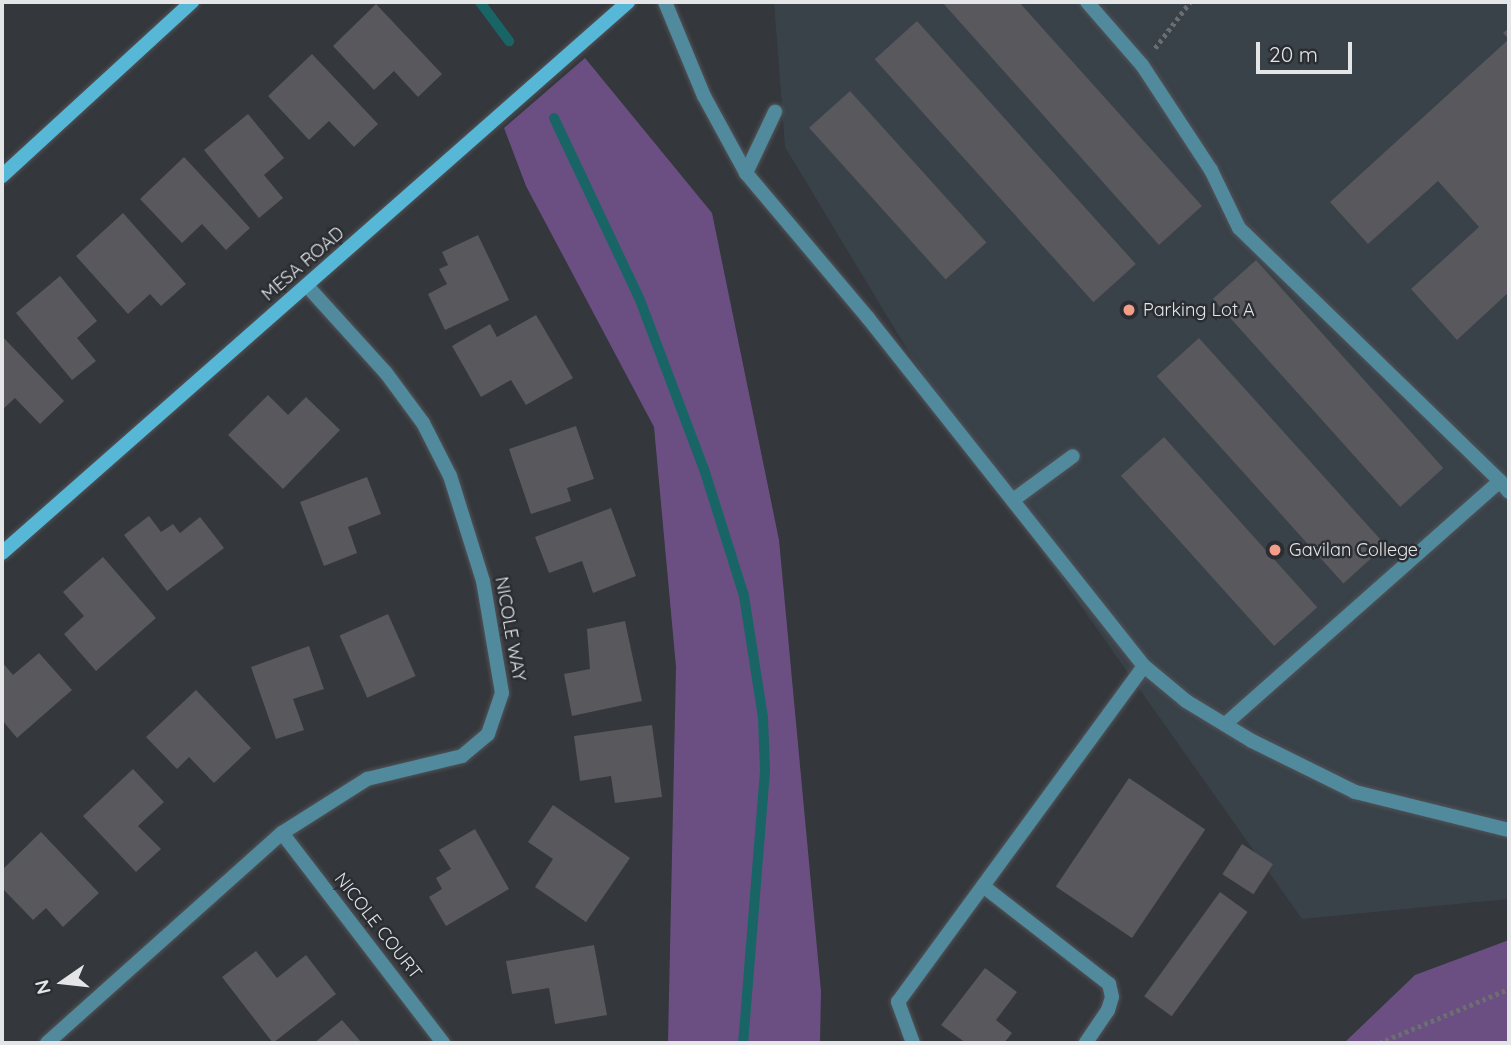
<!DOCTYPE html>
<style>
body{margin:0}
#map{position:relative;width:1511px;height:1045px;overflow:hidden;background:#34373b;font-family:Quicksand,sans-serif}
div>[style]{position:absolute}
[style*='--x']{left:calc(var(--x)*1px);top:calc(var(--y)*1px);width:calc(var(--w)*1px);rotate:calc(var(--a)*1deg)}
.built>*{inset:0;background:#394149}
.forest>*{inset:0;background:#6b4f83}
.stream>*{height:10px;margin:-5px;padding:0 5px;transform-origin:5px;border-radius:5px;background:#196565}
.building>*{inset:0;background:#58585d;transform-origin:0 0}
.path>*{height:4.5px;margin-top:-2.25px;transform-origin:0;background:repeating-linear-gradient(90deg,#6c6f72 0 3.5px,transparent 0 7px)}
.roads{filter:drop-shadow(0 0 2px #505357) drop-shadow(0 0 2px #505357)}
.lane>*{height:14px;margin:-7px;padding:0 7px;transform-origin:7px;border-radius:7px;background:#51899d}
.street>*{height:14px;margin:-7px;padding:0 7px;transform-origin:7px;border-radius:7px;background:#51899d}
.secondary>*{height:14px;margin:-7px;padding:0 7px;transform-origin:7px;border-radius:7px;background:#57b7d7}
.dots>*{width:19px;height:19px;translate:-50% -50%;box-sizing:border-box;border:4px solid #2a2d31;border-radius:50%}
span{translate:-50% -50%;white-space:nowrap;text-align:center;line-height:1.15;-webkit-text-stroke:5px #2a2d31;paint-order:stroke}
.street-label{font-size:18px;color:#e3e5e7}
.poi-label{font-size:18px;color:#e3e5e7}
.left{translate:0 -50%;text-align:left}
.frame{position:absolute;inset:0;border:4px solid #e3e5e7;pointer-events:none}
.north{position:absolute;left:28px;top:947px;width:70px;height:70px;-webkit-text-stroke:5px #2a2d31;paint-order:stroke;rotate:256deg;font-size:19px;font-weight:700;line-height:28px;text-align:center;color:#e3e5e7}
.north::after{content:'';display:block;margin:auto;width:24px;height:32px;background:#e3e5e7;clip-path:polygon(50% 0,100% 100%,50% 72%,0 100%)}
.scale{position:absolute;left:1256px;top:42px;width:96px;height:32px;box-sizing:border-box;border:4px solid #e3e5e7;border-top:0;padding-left:9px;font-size:21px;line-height:24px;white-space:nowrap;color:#e3e5e7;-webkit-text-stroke:5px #2a2d31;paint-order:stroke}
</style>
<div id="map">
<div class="built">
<div style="clip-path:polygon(774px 2px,1509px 2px,1509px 899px,1302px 919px,952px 424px,785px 147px)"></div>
</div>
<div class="forest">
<div style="clip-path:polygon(585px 58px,712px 213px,779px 540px,821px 991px,820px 1043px,668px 1043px,676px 667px,654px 427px,526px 186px,504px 128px)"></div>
<div style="clip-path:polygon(1509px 940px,1509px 1043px,1344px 1043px,1415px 975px)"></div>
</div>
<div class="stream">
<div style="--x:480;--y:2;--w:49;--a:53.4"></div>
<div style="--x:554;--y:118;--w:201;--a:64.7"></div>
<div style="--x:640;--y:300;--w:181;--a:69.3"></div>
<div style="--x:704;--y:469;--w:133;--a:72.5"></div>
<div style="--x:744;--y:596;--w:123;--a:81.1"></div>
<div style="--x:763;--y:718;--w:53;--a:87.8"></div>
<div style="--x:765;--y:771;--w:273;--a:94.6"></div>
</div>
<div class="building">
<div style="clip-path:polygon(942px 2px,1019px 2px,1202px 206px,1159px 245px)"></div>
<div style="clip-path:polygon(376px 4px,442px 74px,418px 97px,394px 71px,374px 90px,333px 46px)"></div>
<div style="left:917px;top:21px;width:327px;height:57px;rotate:48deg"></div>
<div style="clip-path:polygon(1509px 28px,1509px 292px,1457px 340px,1411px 289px,1479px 227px,1438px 181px,1368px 244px,1330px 202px,1509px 39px,1503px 33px)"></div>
<div style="clip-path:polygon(312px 54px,378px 124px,354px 147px,329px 121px,309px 140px,268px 96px)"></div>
<div style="left:850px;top:91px;width:204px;height:55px;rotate:48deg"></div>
<div style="clip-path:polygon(248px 114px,284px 158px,264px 175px,283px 198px,259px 218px,204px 150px)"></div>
<div style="clip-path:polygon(184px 157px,250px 228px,226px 250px,202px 224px,182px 243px,140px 199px)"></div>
<div style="clip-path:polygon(123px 213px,186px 284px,161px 306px,150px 294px,128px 314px,76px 256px)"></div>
<div style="clip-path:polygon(478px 235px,509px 300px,445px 330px,428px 294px,447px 284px,439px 269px,448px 265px,442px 252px)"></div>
<div style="left:1256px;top:260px;width:280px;height:58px;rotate:48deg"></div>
<div style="clip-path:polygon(60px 276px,97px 321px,77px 338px,96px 361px,72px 380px,16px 313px)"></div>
<div style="clip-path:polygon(536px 315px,573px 378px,526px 405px,511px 380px,481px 397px,452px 346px,490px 324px,497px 337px)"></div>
<div style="clip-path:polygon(2px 336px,64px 401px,40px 424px,15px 398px,2px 410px)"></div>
<div style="left:1199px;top:338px;width:279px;height:57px;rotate:48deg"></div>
<div style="clip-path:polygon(268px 395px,288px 415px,306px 397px,340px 430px,283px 489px,228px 435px)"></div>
<div style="clip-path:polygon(576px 426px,594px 479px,567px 488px,571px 501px,531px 514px,509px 449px)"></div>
<div style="left:1164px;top:437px;width:229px;height:58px;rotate:48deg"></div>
<div style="clip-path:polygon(367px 477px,381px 514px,348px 527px,357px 553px,324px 566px,300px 502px)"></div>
<div style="clip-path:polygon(611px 508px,636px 576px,593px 593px,582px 561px,549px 573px,535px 537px)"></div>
<div style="clip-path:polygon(149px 516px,161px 532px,173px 524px,180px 533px,200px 517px,224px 548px,167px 591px,124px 535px)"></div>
<div style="clip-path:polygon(103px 557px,156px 618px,96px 671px,64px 634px,84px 616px,63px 592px)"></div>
<div style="left:388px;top:614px;width:68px;height:53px;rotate:66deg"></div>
<div style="clip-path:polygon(625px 621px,642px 701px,572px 716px,564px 674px,590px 669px,587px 629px)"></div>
<div style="clip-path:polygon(309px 646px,324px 689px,293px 699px,304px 730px,276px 739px,251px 667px)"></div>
<div style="clip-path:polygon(39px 653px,72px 690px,17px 738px,2px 720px,2px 662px,13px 675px)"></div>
<div style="clip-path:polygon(196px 690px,251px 748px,214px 783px,189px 757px,177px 769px,146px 737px)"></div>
<div style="clip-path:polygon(652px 725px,662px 797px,615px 803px,611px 776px,580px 781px,574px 736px)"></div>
<div style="clip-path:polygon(133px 769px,164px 802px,138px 826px,161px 849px,136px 872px,83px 816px)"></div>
<div style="left:1129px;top:778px;width:92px;height:131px;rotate:34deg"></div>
<div style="clip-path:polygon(553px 805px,630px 858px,586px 922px,535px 887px,553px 859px,528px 842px)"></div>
<div style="clip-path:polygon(475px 829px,509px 889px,446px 926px,429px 897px,442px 889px,436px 878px,451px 869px,439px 850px)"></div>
<div style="clip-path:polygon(41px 832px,99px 893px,63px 927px,46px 908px,33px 920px,2px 888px,2px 870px)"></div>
<div style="left:1242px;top:844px;width:37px;height:36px;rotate:33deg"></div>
<div style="left:1220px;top:892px;width:34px;height:129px;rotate:36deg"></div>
<div style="clip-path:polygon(594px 945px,607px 1015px,555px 1024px,549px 988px,512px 994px,506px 961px)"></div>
<div style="clip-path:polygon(256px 951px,277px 978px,306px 955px,336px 994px,273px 1043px,222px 977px)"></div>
<div style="clip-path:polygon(985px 968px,1017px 992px,996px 1020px,1012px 1033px,1004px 1043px,966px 1043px,941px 1025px)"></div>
<div style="clip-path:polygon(342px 1020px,362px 1043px,314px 1043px)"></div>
</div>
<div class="path">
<div style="--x:1155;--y:48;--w:58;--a:-52.7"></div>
<div style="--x:1379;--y:1043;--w:141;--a:-22.6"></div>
</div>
<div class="roads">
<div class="lane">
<div style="--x:1087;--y:2;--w:84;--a:48.9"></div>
<div style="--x:1142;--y:65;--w:126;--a:56.7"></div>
<div style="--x:1211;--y:170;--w:64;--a:64.2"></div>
<div style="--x:1239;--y:228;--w:363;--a:44.1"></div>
<div style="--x:1500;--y:481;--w:367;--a:138.5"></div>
<div style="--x:746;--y:173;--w:68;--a:-64.6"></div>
<div style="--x:1013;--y:500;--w:74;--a:-36.3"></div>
<div style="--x:983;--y:886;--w:160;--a:37.9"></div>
<div style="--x:1109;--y:984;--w:13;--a:77"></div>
<div style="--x:1112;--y:997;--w:14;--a:107"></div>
<div style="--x:1108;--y:1010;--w:40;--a:124"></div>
<div style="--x:913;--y:1043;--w:44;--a:-110.1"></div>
<div style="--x:898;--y:1002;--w:416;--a:-53.8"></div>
</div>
<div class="street">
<div style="--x:665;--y:2;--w:102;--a:67.5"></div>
<div style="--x:704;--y:96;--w:88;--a:61.4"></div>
<div style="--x:746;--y:173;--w:189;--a:49.9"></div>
<div style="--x:868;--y:318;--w:444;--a:51.6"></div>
<div style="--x:1144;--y:666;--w:55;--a:39.8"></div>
<div style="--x:1186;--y:701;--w:77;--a:31.2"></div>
<div style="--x:1252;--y:741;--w:115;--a:26.3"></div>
<div style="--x:1355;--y:792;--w:159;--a:13.9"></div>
<div style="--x:1500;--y:481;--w:14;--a:51"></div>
<div style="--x:282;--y:833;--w:265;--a:52.5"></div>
<div style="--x:47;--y:1043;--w:315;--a:-41.8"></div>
<div style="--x:282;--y:833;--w:101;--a:-32.4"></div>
<div style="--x:367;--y:779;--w:98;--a:-13.6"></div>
<div style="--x:462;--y:756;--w:34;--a:-40"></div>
<div style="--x:488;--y:734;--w:43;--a:-71.1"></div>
<div style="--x:502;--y:693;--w:114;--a:-99.6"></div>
<div style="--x:483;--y:581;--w:110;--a:-107.4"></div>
<div style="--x:450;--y:476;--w:59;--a:-117"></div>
<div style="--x:423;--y:423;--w:62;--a:-126.5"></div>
<div style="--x:386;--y:373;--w:116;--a:-132.2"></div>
</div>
<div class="secondary">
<div style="--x:2;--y:176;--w:258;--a:-42.5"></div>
<div style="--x:2;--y:553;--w:834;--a:-41.35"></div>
</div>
</div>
<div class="dots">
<div style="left:1129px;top:310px;background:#f49e8a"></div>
<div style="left:1275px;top:550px;background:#f49e8a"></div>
</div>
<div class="street-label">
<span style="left:303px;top:264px;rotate:-41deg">MESA ROAD</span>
<span style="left:510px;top:629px;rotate:80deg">NICOLE WAY</span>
<span style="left:378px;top:926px;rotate:52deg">NICOLE COURT</span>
</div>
<div class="poi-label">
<span class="left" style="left:1143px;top:310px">Parking Lot A</span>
<span class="left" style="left:1289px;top:550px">Gavilan College</span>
</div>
<div class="frame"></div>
<div class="north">N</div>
<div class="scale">20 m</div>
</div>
